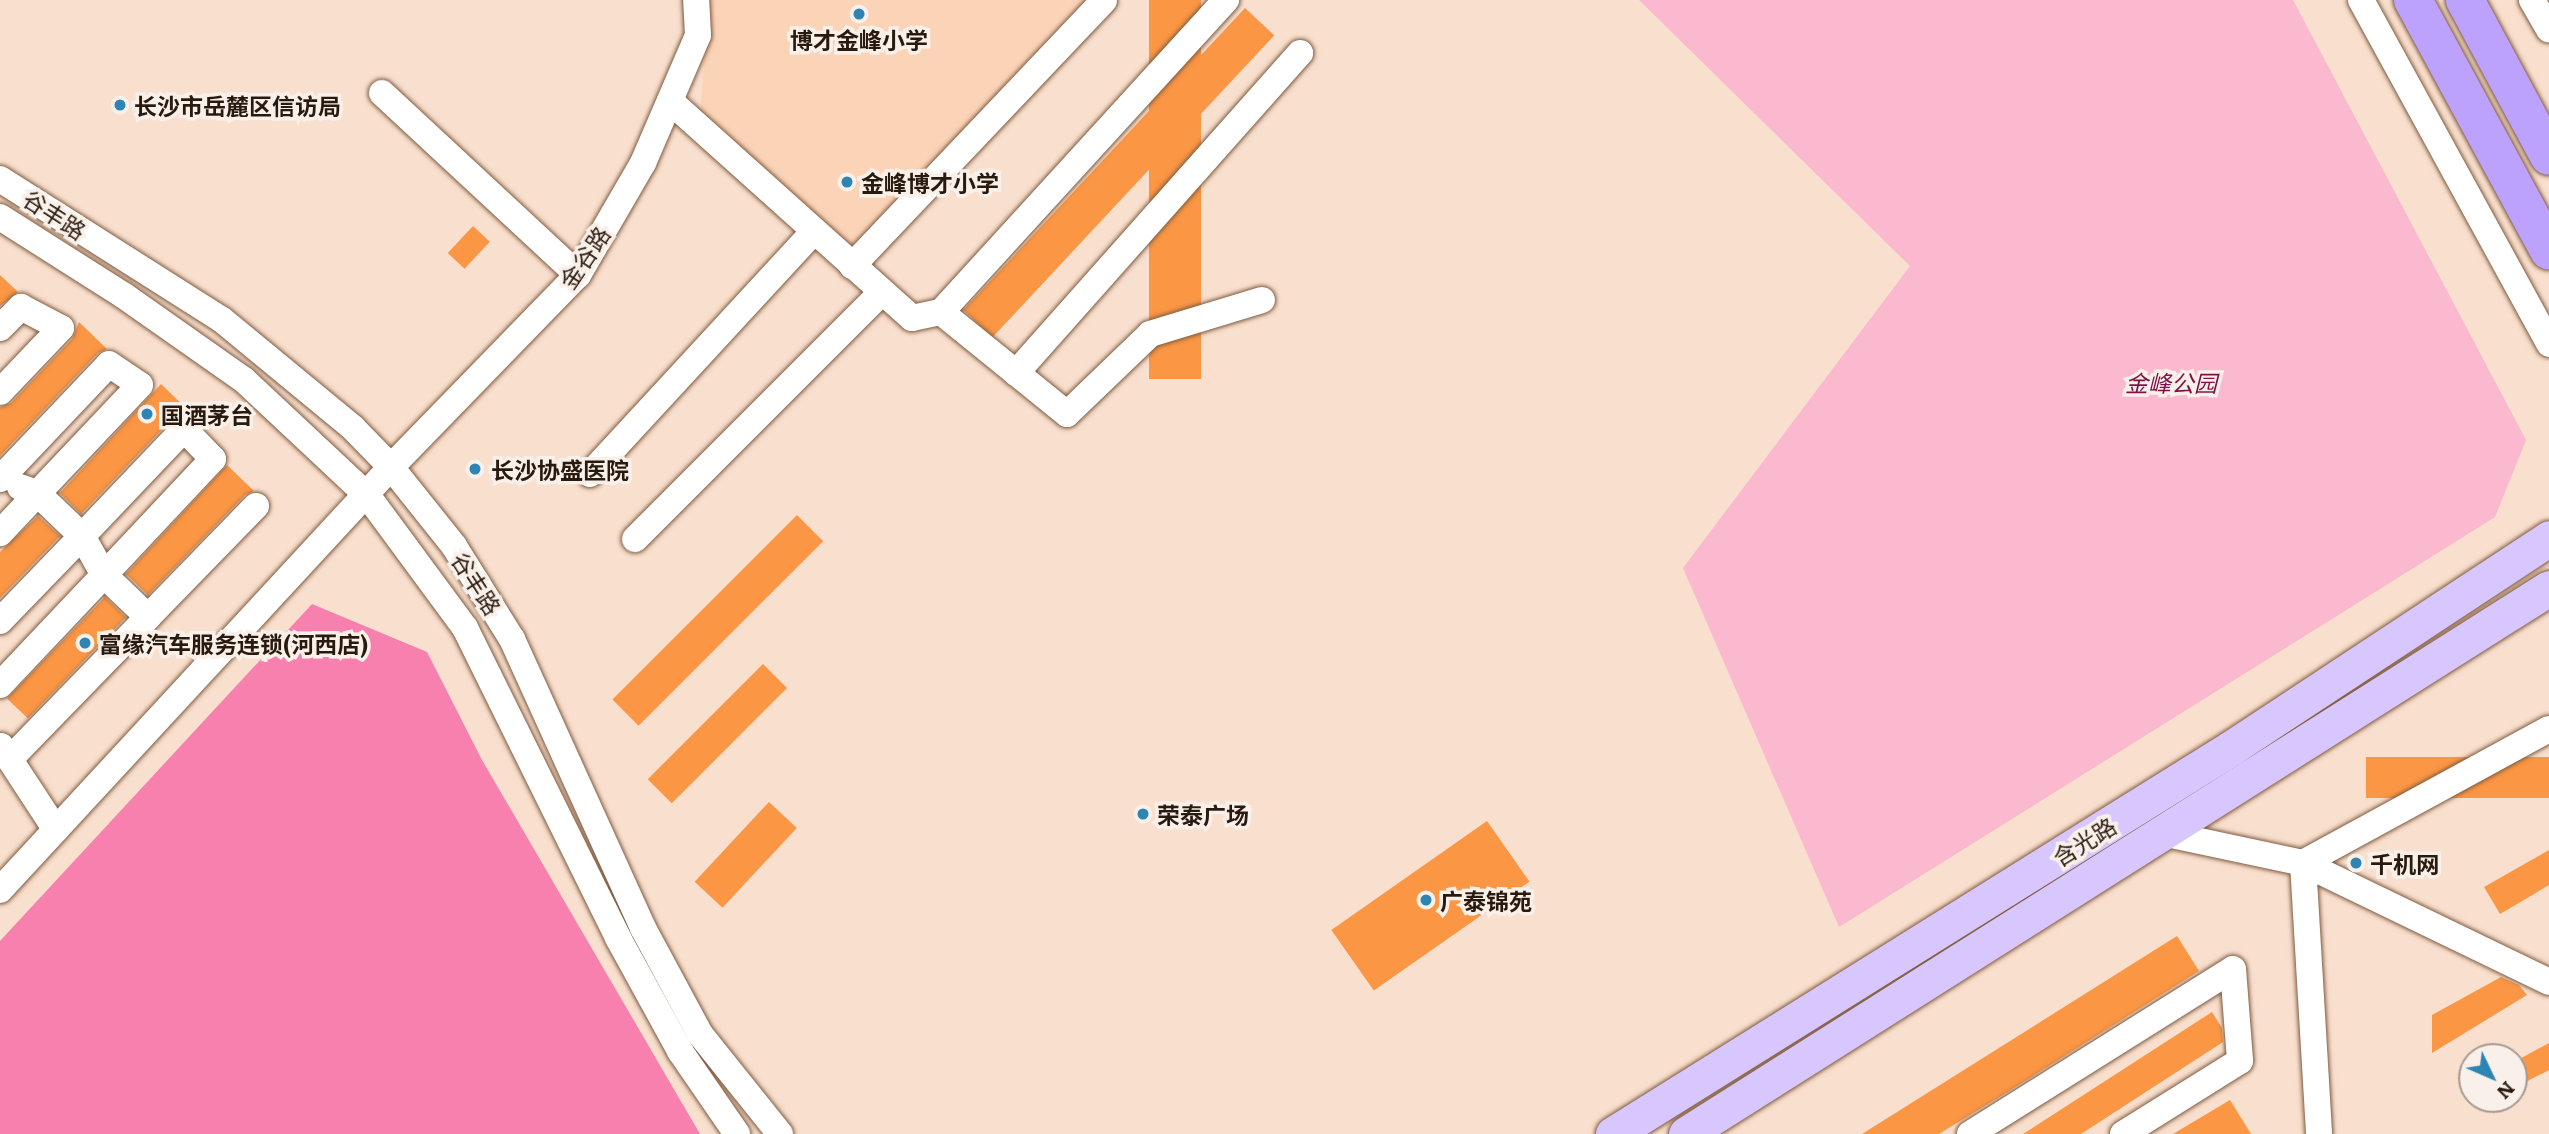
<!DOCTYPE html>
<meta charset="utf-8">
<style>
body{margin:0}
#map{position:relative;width:2549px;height:1134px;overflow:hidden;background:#f9dfcd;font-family:Literata,"Noto Sans SC",serif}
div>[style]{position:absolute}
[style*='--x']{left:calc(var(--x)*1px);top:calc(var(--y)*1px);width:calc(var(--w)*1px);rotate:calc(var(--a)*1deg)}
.built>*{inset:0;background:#fbd3b7}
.green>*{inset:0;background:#fab9cf}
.forest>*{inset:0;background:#f880af}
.building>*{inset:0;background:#fb9644;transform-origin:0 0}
.roads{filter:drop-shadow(0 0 2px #7f5a3f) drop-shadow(0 0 2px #7f5a3f)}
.minor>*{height:26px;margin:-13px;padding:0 13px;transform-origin:13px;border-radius:13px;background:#fff}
.major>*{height:35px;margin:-17.5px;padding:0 17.5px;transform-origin:17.5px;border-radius:17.5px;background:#d7c7fe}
.highway>*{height:38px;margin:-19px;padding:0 19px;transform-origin:19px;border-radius:19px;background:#bda2fd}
.dots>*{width:19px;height:19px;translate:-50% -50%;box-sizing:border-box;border:4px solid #f9f0ea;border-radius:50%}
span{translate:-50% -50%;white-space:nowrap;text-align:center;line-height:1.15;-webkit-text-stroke:7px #f9f0ea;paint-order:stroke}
.poi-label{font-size:23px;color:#291a0f;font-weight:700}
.left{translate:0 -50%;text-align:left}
.street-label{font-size:23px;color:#291a0f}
.park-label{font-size:23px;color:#7e1248;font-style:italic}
.north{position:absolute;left:2458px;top:1043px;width:70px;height:70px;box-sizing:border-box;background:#f9f0ea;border:2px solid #a69a92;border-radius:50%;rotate:134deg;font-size:19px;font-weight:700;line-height:28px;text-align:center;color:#291a0f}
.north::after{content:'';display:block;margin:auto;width:24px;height:32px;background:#2e85b4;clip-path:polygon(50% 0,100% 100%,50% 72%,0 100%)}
</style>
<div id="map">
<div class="built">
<div style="clip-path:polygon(709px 0,1092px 0,853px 251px,700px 113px)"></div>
</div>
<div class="green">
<div style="clip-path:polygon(1639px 0,2293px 0,2526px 440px,2495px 517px,1839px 927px,1683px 568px,1910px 266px)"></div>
</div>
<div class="forest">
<div style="clip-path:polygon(312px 604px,427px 652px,482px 760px,700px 1134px,0 1134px,0 941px)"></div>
</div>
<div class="building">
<div style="left:1149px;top:0;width:52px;height:379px"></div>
<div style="left:1245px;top:8px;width:40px;height:413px;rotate:43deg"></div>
<div style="left:473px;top:226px;width:23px;height:37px;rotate:43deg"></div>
<div style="clip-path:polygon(0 275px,18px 292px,0 306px)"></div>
<div style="clip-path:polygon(79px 322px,107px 349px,98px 353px,0 456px,0 407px,11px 403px,72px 339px)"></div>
<div style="clip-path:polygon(161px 384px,191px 413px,173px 418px,81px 514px,60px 493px)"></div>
<div style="clip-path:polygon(227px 465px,254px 491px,245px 495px,148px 595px,126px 574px)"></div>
<div style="left:797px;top:515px;width:37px;height:261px;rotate:45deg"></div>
<div style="clip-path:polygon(38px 516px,60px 536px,0 598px,0 552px)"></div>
<div style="left:105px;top:597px;width:29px;height:141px;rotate:44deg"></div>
<div style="left:763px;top:664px;width:34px;height:163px;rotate:45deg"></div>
<div style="left:2549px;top:757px;width:41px;height:183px;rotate:90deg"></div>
<div style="left:769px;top:802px;width:38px;height:109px;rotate:43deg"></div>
<div style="left:1487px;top:821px;width:74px;height:190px;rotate:55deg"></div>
<div style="clip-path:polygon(2549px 850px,2549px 885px,2500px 914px,2484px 887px)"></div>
<div style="clip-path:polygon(2177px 936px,2199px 971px,2009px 1091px,1939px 1134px,1862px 1134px)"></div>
<div style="clip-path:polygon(2501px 977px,2519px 985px,2527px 995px,2432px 1053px,2432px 1015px)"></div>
<div style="clip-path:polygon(2212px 1012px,2222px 1028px,2223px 1042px,2081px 1134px,2023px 1134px)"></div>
<div style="clip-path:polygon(2549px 1043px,2549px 1070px,2514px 1088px,2514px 1062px)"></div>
<div style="clip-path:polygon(2230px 1100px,2251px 1134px,2173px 1134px)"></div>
</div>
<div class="roads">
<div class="minor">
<div style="--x:2361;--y:0;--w:392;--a:61.3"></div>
<div style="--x:2532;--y:0;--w:34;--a:60"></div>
<div style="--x:382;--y:93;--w:267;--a:42.9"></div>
<div style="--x:670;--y:101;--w:325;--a:41.9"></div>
<div style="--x:912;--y:318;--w:30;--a:-12"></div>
<div style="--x:941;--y:312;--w:423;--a:-47.6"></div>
<div style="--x:0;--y:179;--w:262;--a:32.4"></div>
<div style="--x:221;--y:319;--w:171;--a:39.5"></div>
<div style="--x:353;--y:428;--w:54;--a:45.7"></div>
<div style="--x:391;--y:467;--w:101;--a:51.4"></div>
<div style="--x:454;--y:546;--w:110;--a:58.1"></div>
<div style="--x:512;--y:639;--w:317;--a:65.6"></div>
<div style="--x:643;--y:928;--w:120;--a:61.7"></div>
<div style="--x:700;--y:1034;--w:128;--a:51.3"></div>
<div style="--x:0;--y:217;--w:146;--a:32.4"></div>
<div style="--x:123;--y:295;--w:148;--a:35.1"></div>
<div style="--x:244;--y:380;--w:168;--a:43.1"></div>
<div style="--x:367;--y:495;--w:165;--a:53.6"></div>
<div style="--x:465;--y:628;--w:346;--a:63.7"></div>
<div style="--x:618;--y:938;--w:129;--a:61.2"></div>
<div style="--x:680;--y:1051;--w:101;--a:55.5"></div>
<div style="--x:852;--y:266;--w:366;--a:-46.5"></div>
<div style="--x:941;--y:312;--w:162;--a:39"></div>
<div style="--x:1067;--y:414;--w:115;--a:-43.9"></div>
<div style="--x:1150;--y:334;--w:117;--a:-16.9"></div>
<div style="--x:0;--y:328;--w:30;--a:-45"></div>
<div style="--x:21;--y:307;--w:45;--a:27.7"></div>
<div style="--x:61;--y:328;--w:88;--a:133.6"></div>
<div style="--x:1016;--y:373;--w:428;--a:-48.4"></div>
<div style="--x:590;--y:474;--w:330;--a:-47.3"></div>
<div style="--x:0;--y:479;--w:158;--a:-46.5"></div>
<div style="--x:109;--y:364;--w:37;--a:34"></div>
<div style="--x:140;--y:385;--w:204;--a:133.4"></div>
<div style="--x:635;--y:539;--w:349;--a:-45"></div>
<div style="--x:148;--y:617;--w:155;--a:-45.8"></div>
<div style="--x:0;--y:621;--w:118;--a:-46"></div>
<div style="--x:82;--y:536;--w:62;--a:-136.3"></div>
<div style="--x:37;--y:493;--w:18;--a:-161"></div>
<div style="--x:0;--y:685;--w:151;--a:-46.6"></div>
<div style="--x:104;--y:575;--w:159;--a:-46.8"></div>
<div style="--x:213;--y:459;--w:42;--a:-134"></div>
<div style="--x:184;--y:429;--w:148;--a:133.6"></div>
<div style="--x:82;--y:536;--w:45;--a:60.6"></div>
<div style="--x:104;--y:575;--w:61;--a:43.7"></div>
<div style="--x:148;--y:617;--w:198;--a:134.2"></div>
<div style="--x:1;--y:746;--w:100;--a:56.8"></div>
<div style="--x:2162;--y:833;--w:144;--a:12"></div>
<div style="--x:2303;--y:863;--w:271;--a:86.6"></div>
<div style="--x:2303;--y:863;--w:280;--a:-28.6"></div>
<div style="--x:2303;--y:863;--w:273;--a:25.8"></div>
<div style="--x:0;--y:890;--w:576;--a:-47.25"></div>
<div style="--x:391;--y:467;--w:268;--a:-45.8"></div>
<div style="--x:578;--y:275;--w:129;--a:-59.9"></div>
<div style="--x:643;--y:163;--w:139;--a:-66.7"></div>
<div style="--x:698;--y:35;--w:35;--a:-93"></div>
<div style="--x:1970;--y:1134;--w:310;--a:-32.1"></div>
<div style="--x:2233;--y:969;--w:92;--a:85.6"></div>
<div style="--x:2240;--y:1061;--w:138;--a:148"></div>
</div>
<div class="major">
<div style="--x:1613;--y:1134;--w:729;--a:-31.99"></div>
<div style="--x:2231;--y:748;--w:381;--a:-33.4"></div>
<div style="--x:1686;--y:1134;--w:1021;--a:-32.32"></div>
</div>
<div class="highway">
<div style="--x:2413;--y:0;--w:285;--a:61.5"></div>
<div style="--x:2465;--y:0;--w:177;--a:61.7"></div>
</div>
</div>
<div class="dots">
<div style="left:859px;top:14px;background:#2e85b4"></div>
<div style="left:120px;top:105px;background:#2e85b4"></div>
<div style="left:847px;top:182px;background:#2e85b4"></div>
<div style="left:147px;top:414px;background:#2e85b4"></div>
<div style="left:475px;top:469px;background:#2e85b4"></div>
<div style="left:85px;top:643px;background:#2e85b4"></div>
<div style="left:1143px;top:814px;background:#2e85b4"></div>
<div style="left:2356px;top:863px;background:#2e85b4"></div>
<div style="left:1426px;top:900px;background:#2e85b4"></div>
</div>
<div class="poi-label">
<span style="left:859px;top:39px">博才金峰小学</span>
<span class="left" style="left:134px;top:105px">长沙市岳麓区信访局</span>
<span class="left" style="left:861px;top:182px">金峰博才小学</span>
<span class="left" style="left:161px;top:414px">国酒茅台</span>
<span class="left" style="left:491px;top:469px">长沙协盛医院</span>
<span class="left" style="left:99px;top:643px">富缘汽车服务连锁(河西店)</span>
<span class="left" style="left:1157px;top:814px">荣泰广场</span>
<span class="left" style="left:2370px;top:863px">千机网</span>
<span class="left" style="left:1440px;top:900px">广泰锦苑</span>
</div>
<div class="street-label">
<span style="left:55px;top:214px;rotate:33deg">谷丰路</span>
<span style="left:584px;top:257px;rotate:-56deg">金谷路</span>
<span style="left:477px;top:583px;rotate:57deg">谷丰路</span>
<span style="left:2084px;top:841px;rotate:-32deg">含光路</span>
</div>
<div class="park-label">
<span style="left:2171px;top:382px">金峰公园</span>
</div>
<div class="north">N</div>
</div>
